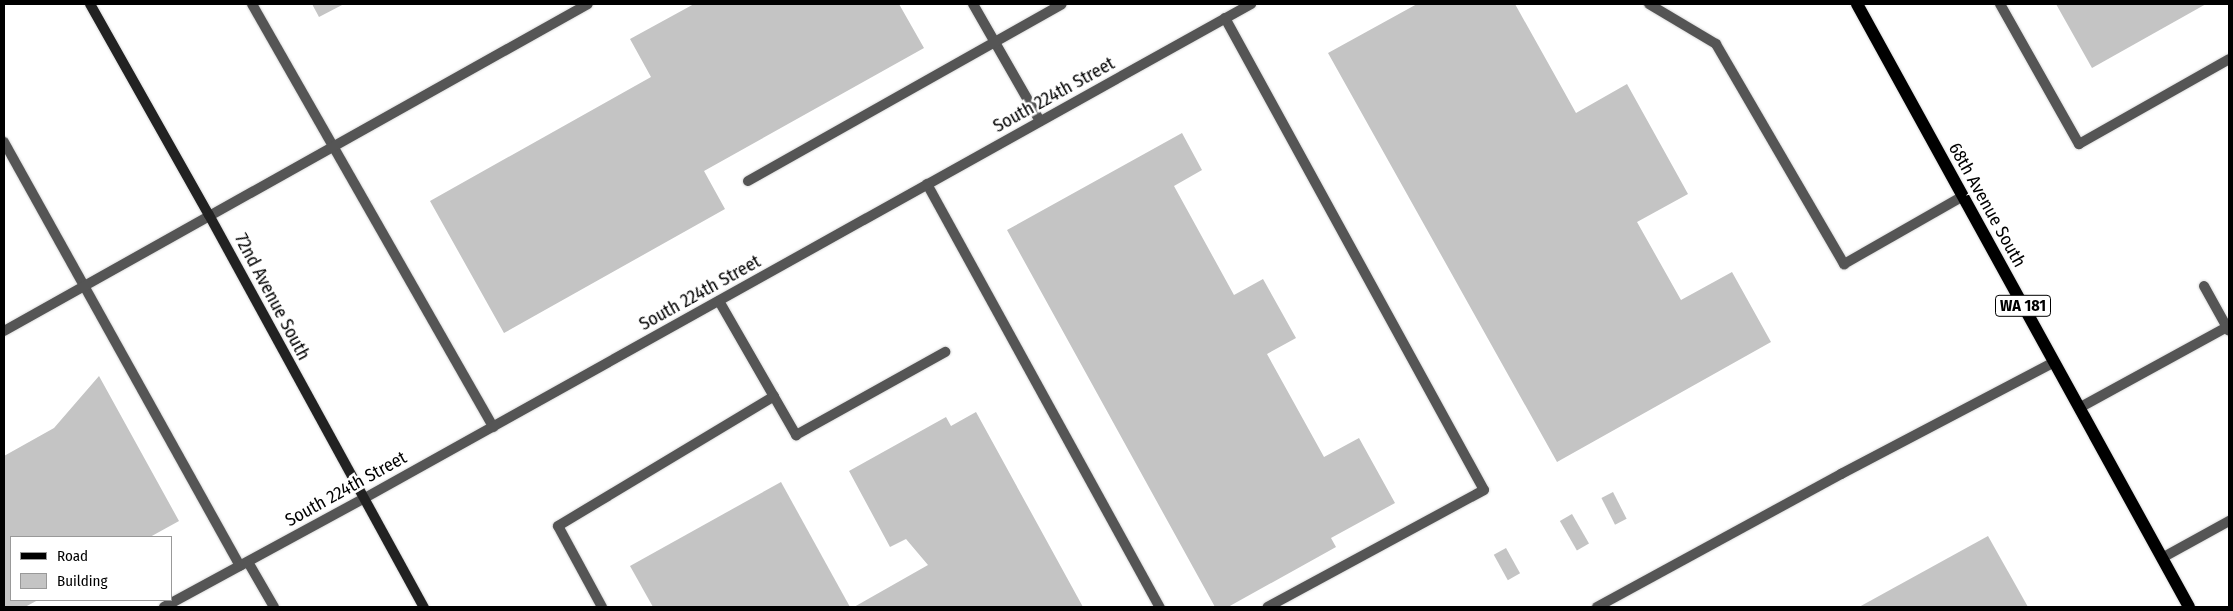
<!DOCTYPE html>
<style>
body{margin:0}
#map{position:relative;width:2233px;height:611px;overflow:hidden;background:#fff;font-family:"Fira Sans Condensed",sans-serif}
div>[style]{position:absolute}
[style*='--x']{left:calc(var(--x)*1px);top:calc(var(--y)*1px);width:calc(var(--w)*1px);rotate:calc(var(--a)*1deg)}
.building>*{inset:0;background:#c4c4c4;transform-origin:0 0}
.roads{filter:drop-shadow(0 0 1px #dbdbdb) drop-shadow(0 0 1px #dbdbdb)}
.lane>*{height:10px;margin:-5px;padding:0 5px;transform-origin:5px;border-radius:5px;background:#555}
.street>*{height:10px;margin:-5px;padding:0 5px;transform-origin:5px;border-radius:5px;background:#555}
.secondary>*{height:10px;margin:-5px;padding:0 5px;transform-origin:5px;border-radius:5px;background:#222}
.primary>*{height:12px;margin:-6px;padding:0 6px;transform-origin:6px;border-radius:6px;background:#000}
span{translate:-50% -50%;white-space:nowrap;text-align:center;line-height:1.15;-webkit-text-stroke:5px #fff;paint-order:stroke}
.shield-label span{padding:1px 4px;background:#fff;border:1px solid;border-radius:4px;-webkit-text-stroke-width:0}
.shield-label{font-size:16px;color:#000;font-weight:700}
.street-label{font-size:18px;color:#000}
.frame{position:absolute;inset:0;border:5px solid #000;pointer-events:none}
.legend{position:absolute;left:10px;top:536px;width:162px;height:65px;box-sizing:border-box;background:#fff;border:1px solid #999;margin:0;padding:6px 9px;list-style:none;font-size:15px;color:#000}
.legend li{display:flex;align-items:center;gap:10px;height:25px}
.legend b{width:25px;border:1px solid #999}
</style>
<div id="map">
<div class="building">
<div style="clip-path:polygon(312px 4px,344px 4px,319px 17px)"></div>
<div style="clip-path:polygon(694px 4px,899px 4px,924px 48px,704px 171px,725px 209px,504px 333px,430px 201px,651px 77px,630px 39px)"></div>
<div style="clip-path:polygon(1417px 4px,1515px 4px,1576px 113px,1627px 84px,1688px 194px,1637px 222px,1681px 300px,1732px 272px,1771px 342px,1557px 462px,1328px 53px)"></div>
<div style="clip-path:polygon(2056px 4px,2206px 4px,2092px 68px)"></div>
<div style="clip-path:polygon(1182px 133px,1202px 170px,1174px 186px,1234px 295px,1263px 279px,1296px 338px,1267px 354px,1324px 457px,1359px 438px,1395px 503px,1331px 538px,1336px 547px,1228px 607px,1215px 607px,1007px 230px)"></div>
<div style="clip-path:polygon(99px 376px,179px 521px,150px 537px,11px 537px,11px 600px,38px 600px,25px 607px,4px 607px,4px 456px,54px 428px)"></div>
<div style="clip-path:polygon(976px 412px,1083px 607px,854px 607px,928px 565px,906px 539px,890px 547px,849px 471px,946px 417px,951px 426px)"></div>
<div style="clip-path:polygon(781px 482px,850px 607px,653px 607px,630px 566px)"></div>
<div style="left:1613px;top:492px;width:30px;height:13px;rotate:63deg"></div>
<div style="left:1572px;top:514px;width:34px;height:14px;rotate:60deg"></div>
<div style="clip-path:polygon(1988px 536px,2028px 607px,1859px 607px)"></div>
<div style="left:1506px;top:548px;width:29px;height:14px;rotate:61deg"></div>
</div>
<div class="roads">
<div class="lane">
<div style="--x:252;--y:4;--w:487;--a:60.3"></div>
<div style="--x:973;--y:4;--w:135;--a:60.2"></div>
<div style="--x:1649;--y:4;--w:78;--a:30.8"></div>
<div style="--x:1716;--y:44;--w:255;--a:59.8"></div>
<div style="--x:1844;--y:264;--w:137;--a:-29.7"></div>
<div style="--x:2000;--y:4;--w:161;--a:60.6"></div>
<div style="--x:2079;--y:144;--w:172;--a:-29.5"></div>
<div style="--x:1225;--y:18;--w:538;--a:61.25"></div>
<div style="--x:1484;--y:490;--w:246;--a:151.6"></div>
<div style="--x:4;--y:142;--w:485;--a:60.9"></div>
<div style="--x:748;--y:181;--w:360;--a:-29.4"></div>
<div style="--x:927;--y:184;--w:483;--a:61.2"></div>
<div style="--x:2204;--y:286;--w:51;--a:60.9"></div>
<div style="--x:719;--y:301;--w:155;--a:60.1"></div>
<div style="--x:796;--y:435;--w:171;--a:-29.1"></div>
<div style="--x:4;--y:331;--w:669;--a:-29.25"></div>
<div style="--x:2079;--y:408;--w:169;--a:-28.7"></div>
<div style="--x:2162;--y:558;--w:77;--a:-28.9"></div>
<div style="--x:248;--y:562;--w:52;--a:60"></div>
<div style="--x:602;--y:607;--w:92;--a:-118.5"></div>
<div style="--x:558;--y:526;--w:252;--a:-31"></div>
<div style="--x:1597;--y:607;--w:278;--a:-28.6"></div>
<div style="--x:1841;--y:474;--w:241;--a:-27.7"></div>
</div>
<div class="street">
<div style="--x:164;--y:607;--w:226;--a:-28.5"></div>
<div style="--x:363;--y:499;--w:1017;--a:-29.14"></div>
</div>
<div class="secondary">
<div style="--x:90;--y:4;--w:242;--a:60.6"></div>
<div style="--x:209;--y:215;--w:447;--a:61.3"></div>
</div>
<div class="primary">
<div style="--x:1857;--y:4;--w:688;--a:61.16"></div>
</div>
</div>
<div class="shield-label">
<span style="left:2023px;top:306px">WA 181</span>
</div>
<div class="street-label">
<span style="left:1054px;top:95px;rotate:-29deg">South 224th Street</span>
<span style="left:1987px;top:205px;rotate:61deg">68th Avenue South</span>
<span style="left:700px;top:293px;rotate:-29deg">South 224th Street</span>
<span style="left:272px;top:297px;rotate:62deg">72nd Avenue South</span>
<span style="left:346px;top:489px;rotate:-29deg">South 224th Street</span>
</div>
<div class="frame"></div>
<ul class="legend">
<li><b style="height:6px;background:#000"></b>Road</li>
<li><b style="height:14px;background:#c4c4c4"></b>Building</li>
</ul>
</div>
